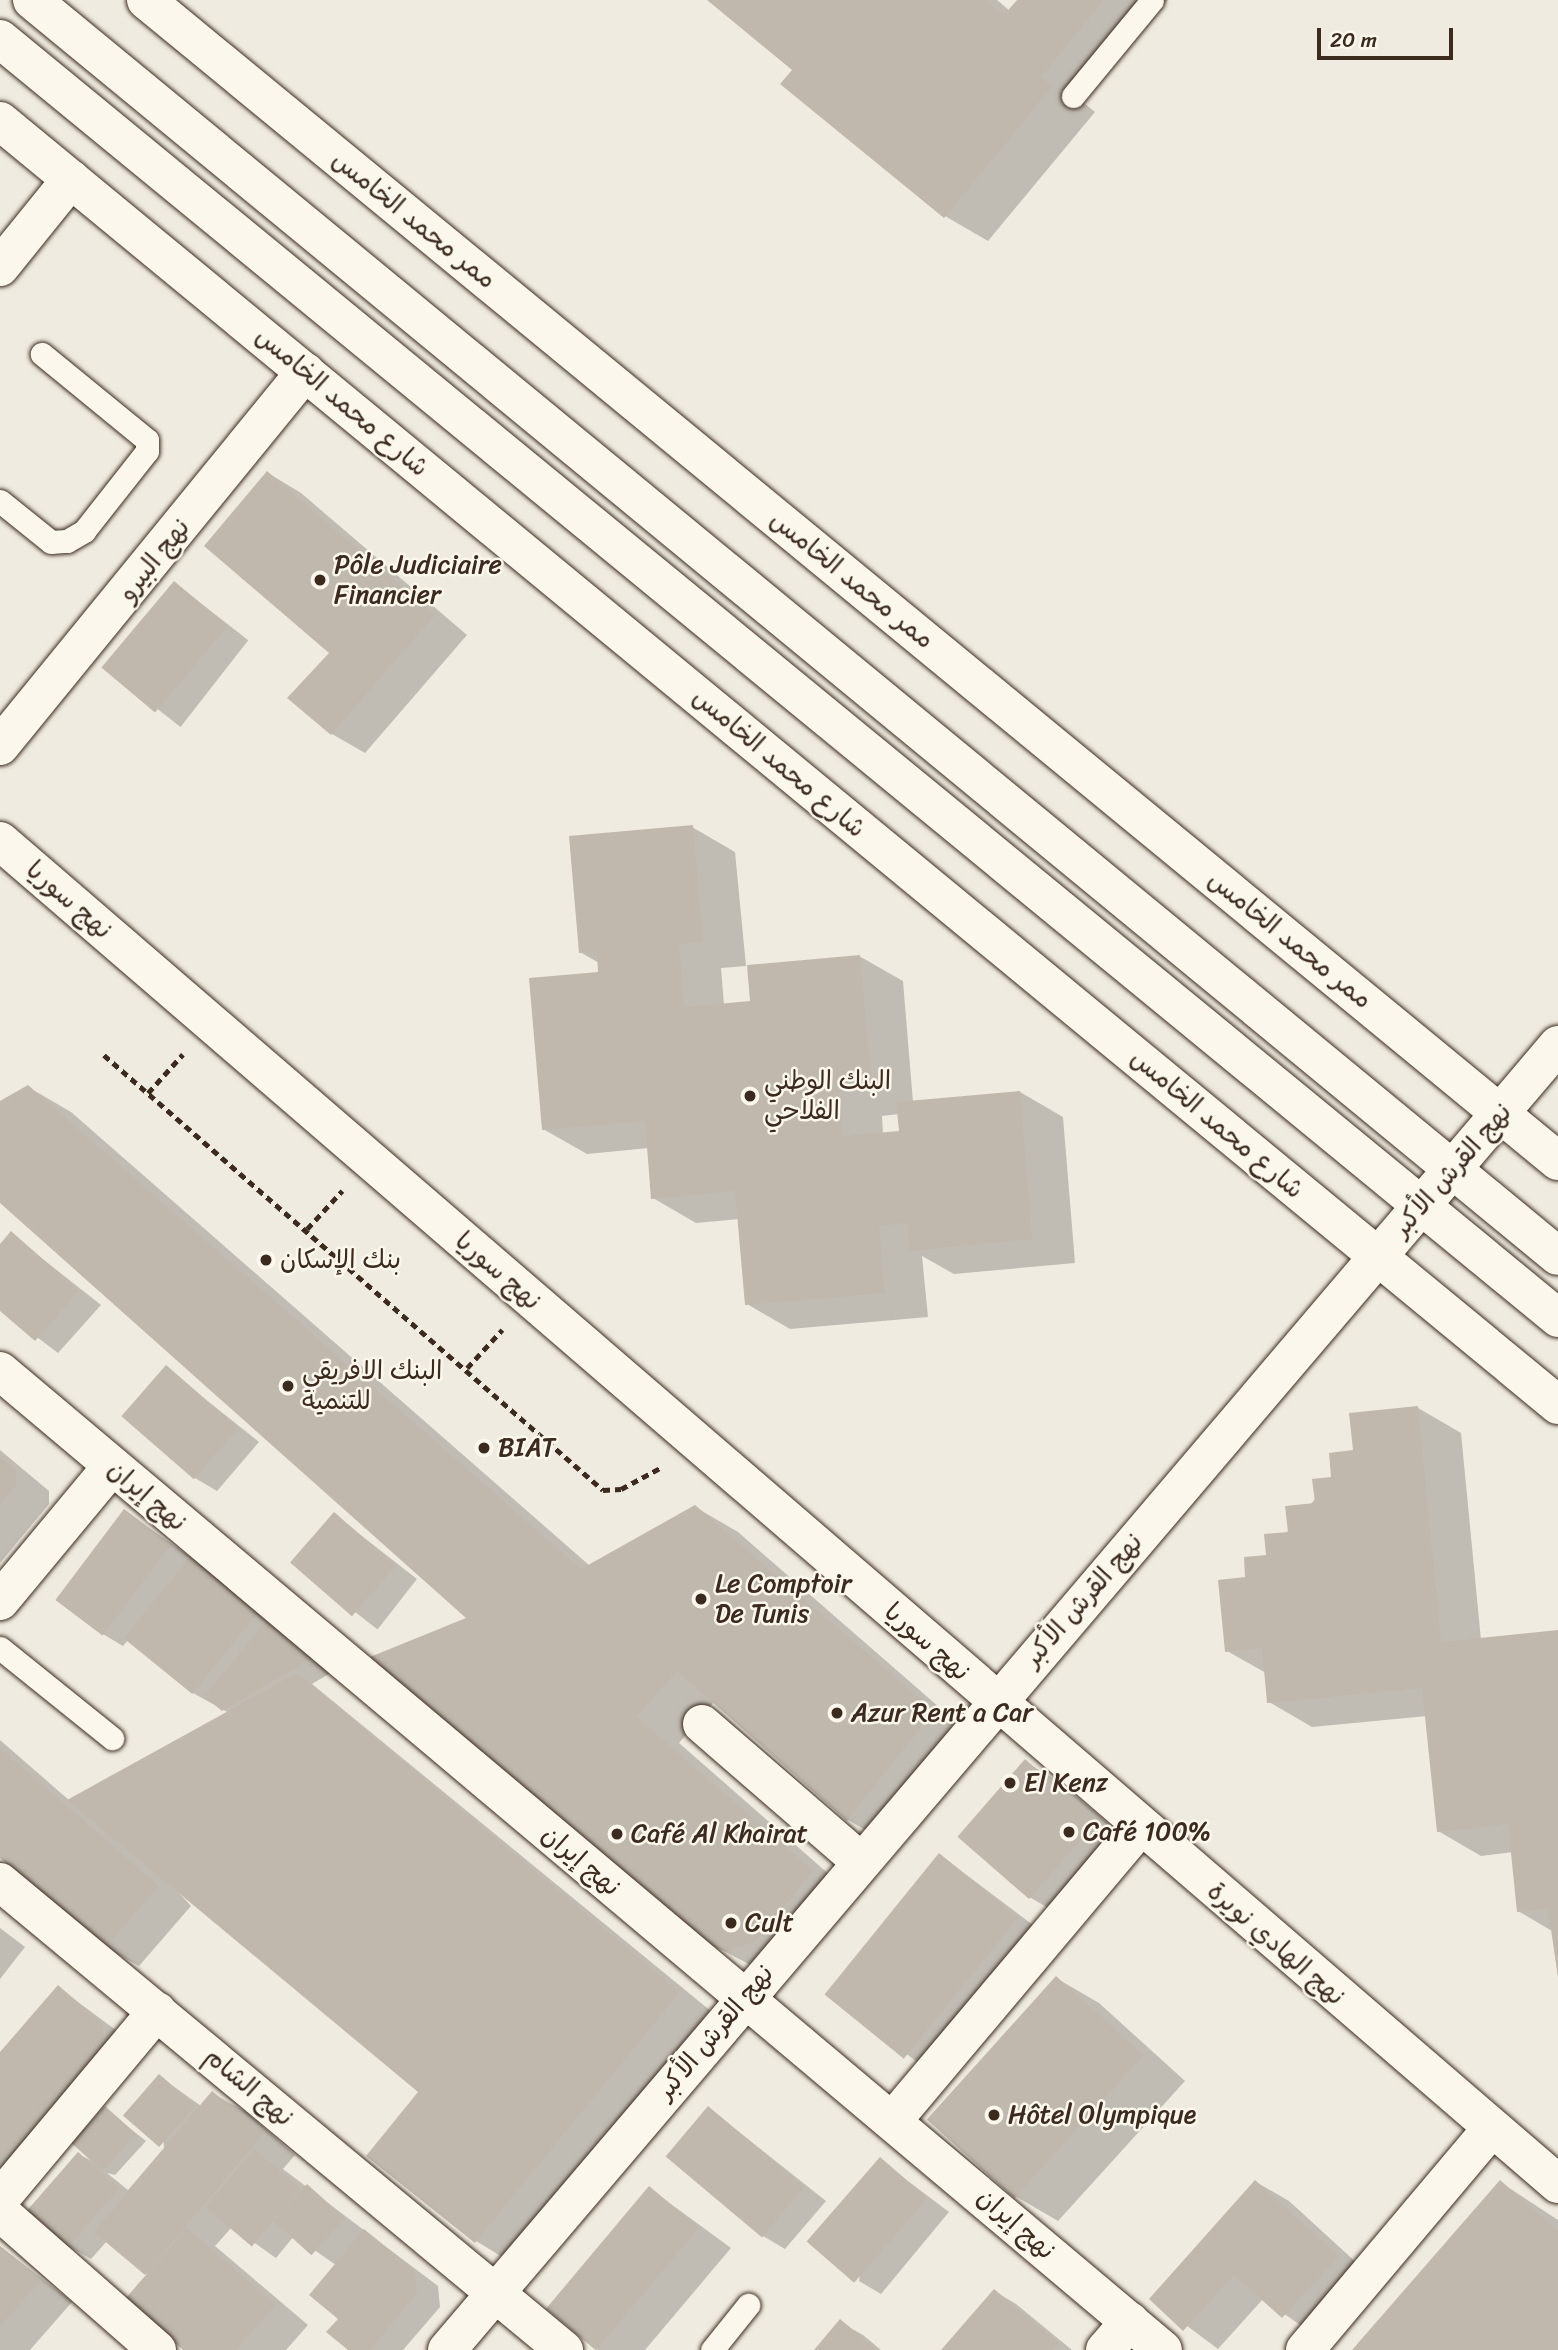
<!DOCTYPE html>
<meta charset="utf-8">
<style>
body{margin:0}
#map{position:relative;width:1558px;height:2350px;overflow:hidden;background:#f0ebe0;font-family:Sriracha,"Playpen Sans Arabic",sans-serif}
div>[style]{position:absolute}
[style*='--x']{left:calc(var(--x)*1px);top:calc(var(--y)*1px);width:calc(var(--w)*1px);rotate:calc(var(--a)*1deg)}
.shadow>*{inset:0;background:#0003;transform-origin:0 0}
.building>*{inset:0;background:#c0b8ad;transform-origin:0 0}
.path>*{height:4.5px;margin-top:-2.25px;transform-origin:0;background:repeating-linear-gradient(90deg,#3b2a1e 0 7px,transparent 0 12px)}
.roads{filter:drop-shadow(0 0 2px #3b2a1e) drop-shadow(0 0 2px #3b2a1e)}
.lane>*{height:23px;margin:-11.5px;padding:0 11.5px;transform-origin:11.5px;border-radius:11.5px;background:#fbf7ec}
.street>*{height:38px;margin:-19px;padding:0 19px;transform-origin:19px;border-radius:19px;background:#fbf7ec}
.secondary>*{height:38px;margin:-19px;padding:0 19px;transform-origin:19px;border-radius:19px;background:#fbf7ec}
.primary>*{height:38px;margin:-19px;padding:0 19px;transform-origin:19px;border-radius:19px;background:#fbf7ec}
.dots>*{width:19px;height:19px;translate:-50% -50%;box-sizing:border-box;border:4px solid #fbf7ec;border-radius:50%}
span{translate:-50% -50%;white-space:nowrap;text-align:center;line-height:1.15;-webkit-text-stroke:5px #fbf7ec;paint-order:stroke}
.street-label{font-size:26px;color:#3b2a1e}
.poi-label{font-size:26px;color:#3b2a1e}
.left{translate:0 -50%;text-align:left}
.scale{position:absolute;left:1317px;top:28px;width:136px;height:32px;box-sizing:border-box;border:4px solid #3b2a1e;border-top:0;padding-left:9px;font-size:21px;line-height:24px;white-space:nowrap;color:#3b2a1e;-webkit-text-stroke:5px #fbf7ec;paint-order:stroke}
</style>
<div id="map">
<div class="shadow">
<div style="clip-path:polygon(710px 0,997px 0,1010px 11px,1019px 0,1168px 0,1083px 102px,1095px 112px,988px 241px,945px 216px,794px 69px)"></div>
<div style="clip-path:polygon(268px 473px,301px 493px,467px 635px,365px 753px,332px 734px,331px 653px)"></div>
<div style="left:175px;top:583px;width:93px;height:110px;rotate:38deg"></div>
<div style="clip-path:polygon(evenodd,692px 827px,735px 852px,746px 966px,721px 968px,724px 1005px,752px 1003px,859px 956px,903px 981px,913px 1102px,1020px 1092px,1063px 1117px,1075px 1263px,954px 1274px,922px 1256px,928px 1317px,790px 1329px,747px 1304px,740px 1219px,696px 1223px,653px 1198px,649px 1148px,587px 1154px,543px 1129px,600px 974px,599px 963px,580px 952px,692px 827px,899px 1114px,900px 1133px,883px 1134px,882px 1116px,899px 1114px)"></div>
<div style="clip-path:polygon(28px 1087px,71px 1112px,590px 1566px,695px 1507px,738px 1532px,955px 1721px,954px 1746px,881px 1839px,848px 1820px,714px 1702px,679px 1743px,855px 1897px,770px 1975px,695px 1936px,469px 1619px,0 1200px,0 1104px)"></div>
<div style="clip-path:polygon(11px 1234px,101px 1305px,58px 1353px,0 1309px,0 1247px)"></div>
<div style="clip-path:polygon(166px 1368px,259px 1442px,217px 1491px,195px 1478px)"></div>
<div style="clip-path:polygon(1418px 1408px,1461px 1433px,1481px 1640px,1558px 1632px,1558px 1977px,1552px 1931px,1518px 1911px,1513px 1852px,1481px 1856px,1438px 1831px,1427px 1716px,1312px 1727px,1269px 1702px,1266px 1673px,1227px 1651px,1247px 1579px,1355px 1452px)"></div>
<div style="clip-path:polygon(0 1450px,49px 1491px,49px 1504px,0 1563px)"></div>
<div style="clip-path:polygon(125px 1511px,212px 1572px,332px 1672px,312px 1684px,712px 2012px,509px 2261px,476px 2241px,420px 2091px,171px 1884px,191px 1906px,139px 1966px,105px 1947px,0 1856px,0 1740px,70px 1801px,229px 1713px,193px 1693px,128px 1640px,123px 1646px,101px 1633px)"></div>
<div style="left:335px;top:1515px;width:104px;height:64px;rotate:38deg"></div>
<div style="clip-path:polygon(1025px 1762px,1058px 1781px,1129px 1841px,1064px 1917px,1031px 1898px,961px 1837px)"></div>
<div style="left:940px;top:1855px;width:138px;height:179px;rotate:37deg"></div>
<div style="clip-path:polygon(0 1928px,25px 1947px,0 1979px)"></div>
<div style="clip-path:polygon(1056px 1978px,1099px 2003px,1185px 2081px,1058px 2221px,1015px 2196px,930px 2119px)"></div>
<div style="clip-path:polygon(59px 1988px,136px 2045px,0 2186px,0 2055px)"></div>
<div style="clip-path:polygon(159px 2076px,201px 2106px,212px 2093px,246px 2112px,295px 2155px,283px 2169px,438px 2286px,440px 2307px,403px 2350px,350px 2350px,336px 2265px,294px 2236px,276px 2258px,232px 2227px,215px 2246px,308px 2325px,286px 2350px,186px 2350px,148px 2275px,107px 2241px,91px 2259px,68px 2246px,78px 2154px,98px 2164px,105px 2109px,146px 2141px,115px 2175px,107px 2173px,128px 2190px,164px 2148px)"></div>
<div style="clip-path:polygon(709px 2108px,826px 2201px,785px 2249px,763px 2236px)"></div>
<div style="clip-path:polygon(880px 2160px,949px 2212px,881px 2294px,859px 2281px)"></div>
<div style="clip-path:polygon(1256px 2182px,1289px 2201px,1371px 2276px,1316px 2336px,1263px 2299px,1218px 2349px,1151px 2299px)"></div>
<div style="clip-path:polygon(1500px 2182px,1558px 2220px,1558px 2350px,1354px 2350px)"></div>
<div style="clip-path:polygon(649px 2188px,731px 2248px,645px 2350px,598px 2350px,548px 2308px)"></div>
<div style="clip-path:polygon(0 2246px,72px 2302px,30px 2350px,0 2350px)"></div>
<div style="clip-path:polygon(994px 2291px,1016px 2304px,1072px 2350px,943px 2350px)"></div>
<div style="clip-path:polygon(840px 2322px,863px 2335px,881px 2350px,817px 2350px)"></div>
</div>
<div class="building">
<div style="clip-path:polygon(707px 0,986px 0,1004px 15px,1017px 0,1104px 0,1041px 77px,1053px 86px,944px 218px,780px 84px,792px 70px)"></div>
<div style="clip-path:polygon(267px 471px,435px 615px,331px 735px,287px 698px,329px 653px,204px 546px)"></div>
<div style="left:174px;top:581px;width:70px;height:113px;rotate:40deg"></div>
<div style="clip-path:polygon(693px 825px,703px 942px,679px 944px,684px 1007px,750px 1001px,747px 965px,860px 955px,872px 1088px,839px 1091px,843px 1136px,899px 1131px,896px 1102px,1020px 1091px,1032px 1239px,909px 1251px,907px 1223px,879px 1226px,885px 1293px,745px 1305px,735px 1191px,651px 1199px,645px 1121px,542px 1130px,529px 978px,598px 972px,597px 952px,579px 953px,569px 836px)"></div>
<div style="clip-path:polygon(28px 1085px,581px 1569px,695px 1505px,922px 1700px,921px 1727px,847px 1821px,677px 1671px,637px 1717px,813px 1871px,756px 1941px,726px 1952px,694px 1938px,370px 1657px,466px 1618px,0 1203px,0 1101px)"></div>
<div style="clip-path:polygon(11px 1231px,79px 1291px,35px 1341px,0 1311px,0 1244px)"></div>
<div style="left:166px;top:1365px;width:96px;height:68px;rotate:41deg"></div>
<div style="clip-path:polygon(1418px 1406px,1441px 1642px,1558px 1630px,1558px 1977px,1548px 1909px,1517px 1912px,1508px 1824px,1437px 1832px,1422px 1688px,1267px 1703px,1262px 1648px,1225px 1652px,1218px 1580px,1245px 1577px,1244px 1557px,1266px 1555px,1264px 1534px,1288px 1532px,1285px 1506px,1315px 1503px,1312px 1479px,1331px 1477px,1329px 1453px,1353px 1450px,1349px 1413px)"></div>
<div style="clip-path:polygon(0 1457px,16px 1470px,16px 1485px,0 1504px)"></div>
<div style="left:124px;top:1509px;width:59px;height:114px;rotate:37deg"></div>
<div style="left:334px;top:1512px;width:82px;height:67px;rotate:41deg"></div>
<div style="left:190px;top:1557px;width:88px;height:105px;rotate:39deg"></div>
<div style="clip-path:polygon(267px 1620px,311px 1659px,222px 1711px,204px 1696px)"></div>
<div style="clip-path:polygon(297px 1673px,680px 1992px,475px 2243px,366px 2156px,418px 2092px,67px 1800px)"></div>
<div style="clip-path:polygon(0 1748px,159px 1886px,104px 1949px,0 1858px)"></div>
<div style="left:1025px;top:1759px;width:95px;height:103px;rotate:41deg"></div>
<div style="left:939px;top:1853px;width:102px;height:182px;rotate:39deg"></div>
<div style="left:1056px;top:1976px;width:118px;height:193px;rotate:42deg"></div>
<div style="clip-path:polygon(58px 1985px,103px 2024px,103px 2042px,0 2163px,0 2052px)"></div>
<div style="left:159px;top:2074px;width:48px;height:55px;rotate:41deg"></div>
<div style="left:212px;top:2091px;width:67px;height:184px;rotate:40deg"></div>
<div style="left:105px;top:2106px;width:42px;height:50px;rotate:42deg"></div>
<div style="left:708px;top:2106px;width:126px;height:66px;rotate:40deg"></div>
<div style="left:254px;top:2149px;width:61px;height:76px;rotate:40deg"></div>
<div style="left:78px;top:2152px;width:55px;height:79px;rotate:41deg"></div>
<div style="left:880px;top:2157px;width:63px;height:112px;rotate:41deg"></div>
<div style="clip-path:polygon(1255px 2180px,1339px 2256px,1282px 2318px,1234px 2275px,1183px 2331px,1149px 2299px)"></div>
<div style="clip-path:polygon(1500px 2180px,1558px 2231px,1558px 2350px,1352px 2350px)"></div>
<div style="left:307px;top:2184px;width:51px;height:50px;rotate:42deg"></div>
<div style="left:649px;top:2186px;width:65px;height:160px;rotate:40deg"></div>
<div style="clip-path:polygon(187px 2228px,276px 2305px,236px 2350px,183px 2350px,125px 2299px)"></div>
<div style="clip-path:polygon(364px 2229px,415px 2271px,417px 2293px,370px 2350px,348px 2350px,326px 2332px,338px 2319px,309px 2295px)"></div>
<div style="clip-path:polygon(0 2246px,40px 2281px,0 2327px)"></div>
<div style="clip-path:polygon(994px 2289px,1059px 2343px,1053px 2350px,941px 2350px)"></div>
<div style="clip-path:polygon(840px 2319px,877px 2350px,814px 2350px)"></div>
</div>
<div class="path">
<div style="--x:104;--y:1055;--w:662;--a:41.08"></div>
<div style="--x:603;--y:1490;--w:18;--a:-3"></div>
<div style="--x:621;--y:1489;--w:44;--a:-28.3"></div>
<div style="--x:148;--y:1093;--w:52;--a:-48.1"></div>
<div style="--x:307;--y:1229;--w:52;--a:-47.4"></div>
<div style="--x:467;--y:1368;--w:52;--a:-47.4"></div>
</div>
<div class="roads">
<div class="lane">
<div style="--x:1073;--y:96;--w:124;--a:-50.5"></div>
<div style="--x:0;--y:501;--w:65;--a:38.8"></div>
<div style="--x:51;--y:542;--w:16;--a:-4"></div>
<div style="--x:67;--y:541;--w:20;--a:-30"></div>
<div style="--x:84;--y:531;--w:102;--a:-51.8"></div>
<div style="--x:147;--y:451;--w:11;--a:-90"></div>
<div style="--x:147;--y:440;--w:136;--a:-140.7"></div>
<div style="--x:0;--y:1648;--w:144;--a:38.8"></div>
<div style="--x:712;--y:2350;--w:58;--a:-51.3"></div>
</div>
<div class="street">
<div style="--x:146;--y:0;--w:1828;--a:39.43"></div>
<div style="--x:0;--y:121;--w:2019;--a:39.49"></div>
<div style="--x:0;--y:267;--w:113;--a:-51.1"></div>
<div style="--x:0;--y:746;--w:483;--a:-50.8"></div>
<div style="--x:0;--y:841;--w:2057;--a:40.76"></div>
<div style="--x:0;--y:1371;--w:1520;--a:40.09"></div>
<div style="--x:0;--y:1601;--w:175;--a:-50.3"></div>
<div style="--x:702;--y:1724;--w:209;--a:40.9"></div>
<div style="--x:0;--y:1882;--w:733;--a:39.69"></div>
<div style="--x:894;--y:2119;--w:382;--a:-49.9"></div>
<div style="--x:0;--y:2199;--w:245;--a:-50.1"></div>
<div style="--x:0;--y:2212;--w:209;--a:41.3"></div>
<div style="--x:1105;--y:2350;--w:38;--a:-49"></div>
<div style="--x:1305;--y:2350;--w:290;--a:-49.9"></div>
</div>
<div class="secondary">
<div style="--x:447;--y:2350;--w:1714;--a:-49.59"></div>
</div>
<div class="primary">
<div style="--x:32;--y:0;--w:1976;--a:39.46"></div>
<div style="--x:0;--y:39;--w:2016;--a:39.38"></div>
</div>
</div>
<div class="dots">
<div style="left:320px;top:580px;background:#3b2a1e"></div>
<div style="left:750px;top:1096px;background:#3b2a1e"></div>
<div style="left:266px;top:1260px;background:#3b2a1e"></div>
<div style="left:288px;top:1386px;background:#3b2a1e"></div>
<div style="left:484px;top:1448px;background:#3b2a1e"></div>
<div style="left:701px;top:1599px;background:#3b2a1e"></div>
<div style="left:837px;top:1713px;background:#3b2a1e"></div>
<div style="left:1010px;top:1783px;background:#3b2a1e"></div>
<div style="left:1069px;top:1832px;background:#3b2a1e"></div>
<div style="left:617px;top:1834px;background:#3b2a1e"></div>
<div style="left:731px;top:1923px;background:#3b2a1e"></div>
<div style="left:994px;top:2115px;background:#3b2a1e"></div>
</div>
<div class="street-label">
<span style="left:414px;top:220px;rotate:39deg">ممر محمد الخامس</span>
<span style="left:342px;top:402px;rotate:40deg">شارع محمد الخامس</span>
<span style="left:154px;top:560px;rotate:-51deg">نهج البيرو</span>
<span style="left:852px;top:580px;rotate:39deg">ممر محمد الخامس</span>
<span style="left:779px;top:763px;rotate:40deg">شارع محمد الخامس</span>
<span style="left:69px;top:900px;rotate:41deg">نهج سوريا</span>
<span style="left:1290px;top:940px;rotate:39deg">ممر محمد الخامس</span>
<span style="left:1217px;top:1124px;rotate:40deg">شارع محمد الخامس</span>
<span style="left:1452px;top:1170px;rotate:-49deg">نهج القرش الأكبر</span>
<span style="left:498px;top:1271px;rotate:41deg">نهج سوريا</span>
<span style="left:147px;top:1496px;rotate:40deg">نهج إيران</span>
<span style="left:1083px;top:1600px;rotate:-49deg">نهج القرش الأكبر</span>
<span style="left:927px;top:1642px;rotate:41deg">نهج سوريا</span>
<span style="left:581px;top:1861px;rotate:40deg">نهج إيران</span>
<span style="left:1276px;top:1944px;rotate:41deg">نهج الهادي نويرة</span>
<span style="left:715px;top:2032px;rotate:-50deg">نهج القرش الأكبر</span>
<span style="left:249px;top:2087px;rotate:40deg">نهج الشام</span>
<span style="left:1016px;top:2224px;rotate:41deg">نهج إيران</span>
</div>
<div class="poi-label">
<span class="left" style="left:334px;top:580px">Pôle Judiciaire<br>Financier</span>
<span class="left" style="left:764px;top:1096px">البنك الوطني<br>الفلاحي</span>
<span class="left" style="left:280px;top:1260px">بنك الإسكان</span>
<span class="left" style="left:302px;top:1386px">البنك الافريقي<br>للتنمية</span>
<span class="left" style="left:498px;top:1448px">BIAT</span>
<span class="left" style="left:715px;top:1599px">Le Comptoir<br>De Tunis</span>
<span class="left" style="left:851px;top:1713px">Azur Rent a Car</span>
<span class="left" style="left:1024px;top:1783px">El Kenz</span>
<span class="left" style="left:1083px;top:1832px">Café 100%</span>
<span class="left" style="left:631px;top:1834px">Café Al Khairat</span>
<span class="left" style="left:745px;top:1923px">Cult</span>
<span class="left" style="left:1008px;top:2115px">Hôtel Olympique</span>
</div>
<div class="scale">20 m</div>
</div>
